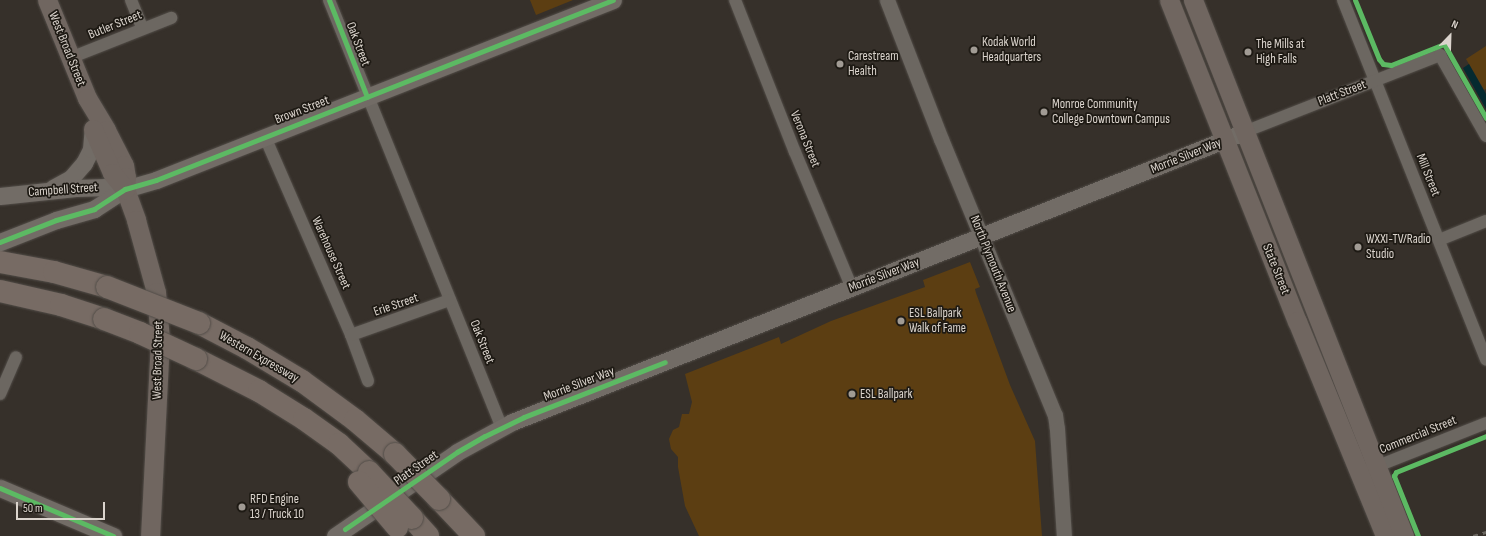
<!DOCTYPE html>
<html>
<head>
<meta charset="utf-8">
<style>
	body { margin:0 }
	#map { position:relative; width:1486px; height:536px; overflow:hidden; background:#36302a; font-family:"Sofia Sans Condensed",sans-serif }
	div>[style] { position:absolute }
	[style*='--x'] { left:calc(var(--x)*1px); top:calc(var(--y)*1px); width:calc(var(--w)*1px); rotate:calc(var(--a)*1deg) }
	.green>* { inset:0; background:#5c3e12 }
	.water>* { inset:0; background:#052a30 }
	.roads { filter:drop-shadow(0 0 1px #524d48) drop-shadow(0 0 1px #524d48) }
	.minor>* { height:12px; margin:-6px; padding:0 6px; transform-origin:6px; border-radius:6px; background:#6c6761 }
	.tertiary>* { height:15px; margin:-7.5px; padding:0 7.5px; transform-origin:7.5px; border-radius:7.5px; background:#6c6761 }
	.secondary>* { height:17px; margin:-8.5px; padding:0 8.5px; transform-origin:8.5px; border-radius:8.5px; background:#726c66 }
	.primary>* { height:19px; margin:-9.5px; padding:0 9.5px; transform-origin:9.5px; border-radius:9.5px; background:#706660 }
	.motorway>* { height:22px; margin:-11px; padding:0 11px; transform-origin:11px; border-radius:11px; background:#776b64 }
	.rail>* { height:3px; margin-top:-1.5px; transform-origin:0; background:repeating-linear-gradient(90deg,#6a6660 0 5px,transparent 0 10px) }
	.bridges { filter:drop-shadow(0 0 1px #524d48) drop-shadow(0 0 1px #524d48) }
	.motorway-bridge>* { height:22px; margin:-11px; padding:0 11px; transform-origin:11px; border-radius:11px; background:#776b64 }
	.cycleway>* { height:5px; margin:-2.5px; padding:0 2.5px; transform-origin:2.5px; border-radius:2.5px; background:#5cba63 }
	.dots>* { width:11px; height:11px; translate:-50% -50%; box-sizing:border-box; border:2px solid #1e1a14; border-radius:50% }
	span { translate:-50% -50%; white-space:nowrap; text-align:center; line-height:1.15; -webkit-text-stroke:3.5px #1e1a14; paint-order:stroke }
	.street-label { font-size:13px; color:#dbd4cd }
	.poi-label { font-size:13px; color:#dbd4cd }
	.left { translate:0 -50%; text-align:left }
	.north { position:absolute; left:1430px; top:16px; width:40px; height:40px; -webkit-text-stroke:3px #1e1a14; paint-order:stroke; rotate:23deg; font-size:11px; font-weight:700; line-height:16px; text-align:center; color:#dbd4cd }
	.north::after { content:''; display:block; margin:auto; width:14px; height:18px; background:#dbd4cd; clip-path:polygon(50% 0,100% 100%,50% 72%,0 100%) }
	.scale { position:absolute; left:16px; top:502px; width:89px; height:18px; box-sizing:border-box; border:2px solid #dbd4cd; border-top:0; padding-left:5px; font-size:12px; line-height:14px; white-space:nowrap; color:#dbd4cd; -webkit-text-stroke:3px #1e1a14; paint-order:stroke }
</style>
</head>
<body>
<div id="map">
	<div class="green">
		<i style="clip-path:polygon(530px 0,573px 0,536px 15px)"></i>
		<i style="clip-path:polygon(1486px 46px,1486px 89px,1484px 90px,1466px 59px)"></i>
		<i style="clip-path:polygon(970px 262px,980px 287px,975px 289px,976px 293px,1010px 385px,1035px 441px,1042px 536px,699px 536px,685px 506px,678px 467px,678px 457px,671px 449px,669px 439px,673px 430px,679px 427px,682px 414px,689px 414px,692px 402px,685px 374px,779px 337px,781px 344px,831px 321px,925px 287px,923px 280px)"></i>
	</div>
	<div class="water">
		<i style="clip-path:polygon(1469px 64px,1486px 94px,1486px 109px,1463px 68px)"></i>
	</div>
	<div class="roads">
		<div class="minor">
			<i style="--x:131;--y:0;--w:31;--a:68"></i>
			<i style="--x:329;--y:0;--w:462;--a:68"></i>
			<i style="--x:735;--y:0;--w:163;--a:68.5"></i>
			<i style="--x:795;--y:152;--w:147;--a:67.3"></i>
			<i style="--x:1343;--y:0;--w:387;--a:68.3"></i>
			<i style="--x:70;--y:58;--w:109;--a:-21.6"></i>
			<i style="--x:1244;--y:132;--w:211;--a:-21.4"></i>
			<i style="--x:1440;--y:55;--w:93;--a:60.4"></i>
			<i style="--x:265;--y:137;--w:216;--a:66.5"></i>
			<i style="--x:351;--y:335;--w:49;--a:69.7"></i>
			<i style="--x:1439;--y:240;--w:51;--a:-22"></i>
			<i style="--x:351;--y:335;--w:105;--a:-19.5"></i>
			<i style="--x:0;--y:394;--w:40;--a:-66.6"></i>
			<i style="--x:1370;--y:469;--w:125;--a:-21.6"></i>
		</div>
		<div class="tertiary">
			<i style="--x:887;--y:0;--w:149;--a:68.8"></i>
			<i style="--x:941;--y:139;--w:299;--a:67.6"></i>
			<i style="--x:1055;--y:415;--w:14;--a:82"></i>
			<i style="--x:1057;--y:429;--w:107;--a:86.3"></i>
		</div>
		<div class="secondary">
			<i style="--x:53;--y:188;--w:21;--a:-29"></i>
			<i style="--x:71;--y:178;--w:20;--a:-49"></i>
			<i style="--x:84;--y:163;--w:16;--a:-63"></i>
			<i style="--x:91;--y:149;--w:21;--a:-85"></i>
			<i style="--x:0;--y:196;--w:76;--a:-6"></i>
			<i style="--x:76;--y:188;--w:30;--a:-2"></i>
			<i style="--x:106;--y:187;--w:19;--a:6"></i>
			<i style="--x:0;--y:242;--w:60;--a:-21.4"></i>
			<i style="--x:56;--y:220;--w:40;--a:-16"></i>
			<i style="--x:94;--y:209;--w:37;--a:-33"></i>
			<i style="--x:125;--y:189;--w:32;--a:-16"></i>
			<i style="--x:156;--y:180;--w:491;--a:-21.5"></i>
			<i style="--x:0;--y:488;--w:123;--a:23"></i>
			<i style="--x:335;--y:536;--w:148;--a:-34.5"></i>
			<i style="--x:457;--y:452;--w:63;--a:-28.6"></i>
			<i style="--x:512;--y:422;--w:787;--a:-21.61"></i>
		</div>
		<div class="primary">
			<i style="--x:47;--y:0;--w:106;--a:67.8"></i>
			<i style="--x:87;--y:98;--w:37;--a:59"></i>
			<i style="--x:106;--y:130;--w:39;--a:63"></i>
			<i style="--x:124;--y:165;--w:12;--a:81"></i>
			<i style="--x:126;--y:177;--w:12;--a:95"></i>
			<i style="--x:125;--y:189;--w:33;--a:70"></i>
			<i style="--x:136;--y:220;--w:75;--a:74.5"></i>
			<i style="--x:156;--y:292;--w:48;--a:85.2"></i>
			<i style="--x:160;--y:340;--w:196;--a:92.9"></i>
			<i style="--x:1169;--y:0;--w:346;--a:68.3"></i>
			<i style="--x:1297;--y:321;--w:232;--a:67.7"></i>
			<i style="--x:1193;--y:0;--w:576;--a:68.51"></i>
			<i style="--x:93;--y:129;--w:48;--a:66.6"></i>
			<i style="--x:112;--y:173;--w:21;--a:51"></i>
		</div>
		<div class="motorway">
			<i style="--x:0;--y:262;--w:55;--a:10.5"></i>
			<i style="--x:54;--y:272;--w:55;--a:15.8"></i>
			<i style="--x:0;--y:291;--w:63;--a:12.9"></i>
			<i style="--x:61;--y:305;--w:45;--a:18"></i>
			<i style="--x:199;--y:323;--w:54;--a:27.5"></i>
			<i style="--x:247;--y:348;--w:64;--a:31"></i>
			<i style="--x:302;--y:381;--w:66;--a:36.3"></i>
			<i style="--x:355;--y:420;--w:52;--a:40.4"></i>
			<i style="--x:196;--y:359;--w:71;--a:26.9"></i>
			<i style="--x:259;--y:391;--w:53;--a:31.9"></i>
			<i style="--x:304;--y:419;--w:43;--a:35.5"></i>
			<i style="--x:339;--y:444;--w:41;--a:43"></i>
			<i style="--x:439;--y:499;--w:51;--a:46.6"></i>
			<i style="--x:412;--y:518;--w:24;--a:48"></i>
		</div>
	</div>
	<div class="rail">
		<i style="--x:1473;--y:536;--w:14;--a:-17"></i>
	</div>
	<div class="bridges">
		<div class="motorway-bridge">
			<i style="--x:107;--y:287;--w:99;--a:21.4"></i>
			<i style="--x:104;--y:319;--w:39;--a:21"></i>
			<i style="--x:140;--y:333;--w:62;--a:24.9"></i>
			<i style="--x:395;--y:454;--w:63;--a:45.6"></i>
			<i style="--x:369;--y:472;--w:63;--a:46.9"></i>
			<i style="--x:359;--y:482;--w:59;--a:49.8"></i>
		</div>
	</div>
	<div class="cycleway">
		<i style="--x:329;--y:0;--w:104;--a:68.6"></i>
		<i style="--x:1355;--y:0;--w:64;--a:67.9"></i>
		<i style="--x:1379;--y:59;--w:6;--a:51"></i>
		<i style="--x:1383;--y:64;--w:8;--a:7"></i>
		<i style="--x:1391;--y:65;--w:57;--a:-21.6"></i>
		<i style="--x:1444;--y:44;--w:85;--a:60.4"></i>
		<i style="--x:0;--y:242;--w:60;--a:-21.4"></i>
		<i style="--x:56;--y:220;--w:40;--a:-16"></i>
		<i style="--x:94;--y:209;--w:37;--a:-33"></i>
		<i style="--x:125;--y:189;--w:32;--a:-16"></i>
		<i style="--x:156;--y:180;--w:491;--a:-21.5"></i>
		<i style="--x:0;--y:488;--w:123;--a:23"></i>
		<i style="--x:345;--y:529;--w:136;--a:-34.5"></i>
		<i style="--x:457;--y:452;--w:32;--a:-30"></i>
		<i style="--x:485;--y:436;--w:43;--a:-26"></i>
		<i style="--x:524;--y:417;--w:151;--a:-21.3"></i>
		<i style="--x:1418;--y:536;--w:65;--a:-111.8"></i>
		<i style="--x:1394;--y:476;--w:4;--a:-63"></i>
		<i style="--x:1396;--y:472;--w:97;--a:-21.8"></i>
	</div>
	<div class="dots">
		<i style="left:974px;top:50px;background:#a19b94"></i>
		<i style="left:1248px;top:52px;background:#a19b94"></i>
		<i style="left:840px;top:64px;background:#a19b94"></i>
		<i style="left:1044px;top:112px;background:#a19b94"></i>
		<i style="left:1358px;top:247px;background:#a19b94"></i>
		<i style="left:901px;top:321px;background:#a19b94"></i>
		<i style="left:852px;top:394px;background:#a19b94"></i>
		<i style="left:242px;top:507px;background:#a19b94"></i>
	</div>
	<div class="street-label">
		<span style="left:115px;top:25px;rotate:-22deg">Butler Street</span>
		<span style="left:358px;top:44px;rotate:69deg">Oak Street</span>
		<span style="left:67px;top:49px;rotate:68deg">West Broad Street</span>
		<span style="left:1342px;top:93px;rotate:-21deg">Platt Street</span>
		<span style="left:302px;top:110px;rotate:-21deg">Brown Street</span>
		<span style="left:805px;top:139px;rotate:68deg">Verona Street</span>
		<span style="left:1186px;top:156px;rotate:-22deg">Morrie Silver Way</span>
		<span style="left:1428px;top:175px;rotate:68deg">Mill Street</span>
		<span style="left:63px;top:190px;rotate:-4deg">Campbell Street</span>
		<span style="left:331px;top:253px;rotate:66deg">Warehouse Street</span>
		<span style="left:993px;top:264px;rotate:68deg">North Plymouth Avenue</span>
		<span style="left:1276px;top:269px;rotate:68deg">State Street</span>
		<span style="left:884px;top:275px;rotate:-21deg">Morrie Silver Way</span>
		<span style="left:396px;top:305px;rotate:-19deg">Erie Street</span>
		<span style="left:482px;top:342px;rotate:68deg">Oak Street</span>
		<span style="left:259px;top:357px;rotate:30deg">Western Expressway</span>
		<span style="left:158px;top:360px;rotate:-89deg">West Broad Street</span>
		<span style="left:579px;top:384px;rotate:-21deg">Morrie Silver Way</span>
		<span style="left:1418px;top:435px;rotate:-22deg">Commercial Street</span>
		<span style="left:416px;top:468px;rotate:-35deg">Platt Street</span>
	</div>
	<div class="poi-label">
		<span class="left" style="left:982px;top:50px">Kodak World<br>Headquarters</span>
		<span class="left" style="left:1256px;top:52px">The Mills at<br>High Falls</span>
		<span class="left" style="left:848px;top:64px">Carestream<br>Health</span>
		<span class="left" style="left:1052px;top:112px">Monroe Community<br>College Downtown Campus</span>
		<span class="left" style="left:1366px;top:247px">WXXI-TV/Radio<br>Studio</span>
		<span class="left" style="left:909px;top:321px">ESL Ballpark<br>Walk of Fame</span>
		<span class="left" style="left:860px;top:394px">ESL Ballpark</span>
		<span class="left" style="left:250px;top:507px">RFD Engine<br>13 / Truck 10</span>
	</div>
	<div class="north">N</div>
	<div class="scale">50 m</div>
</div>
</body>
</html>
